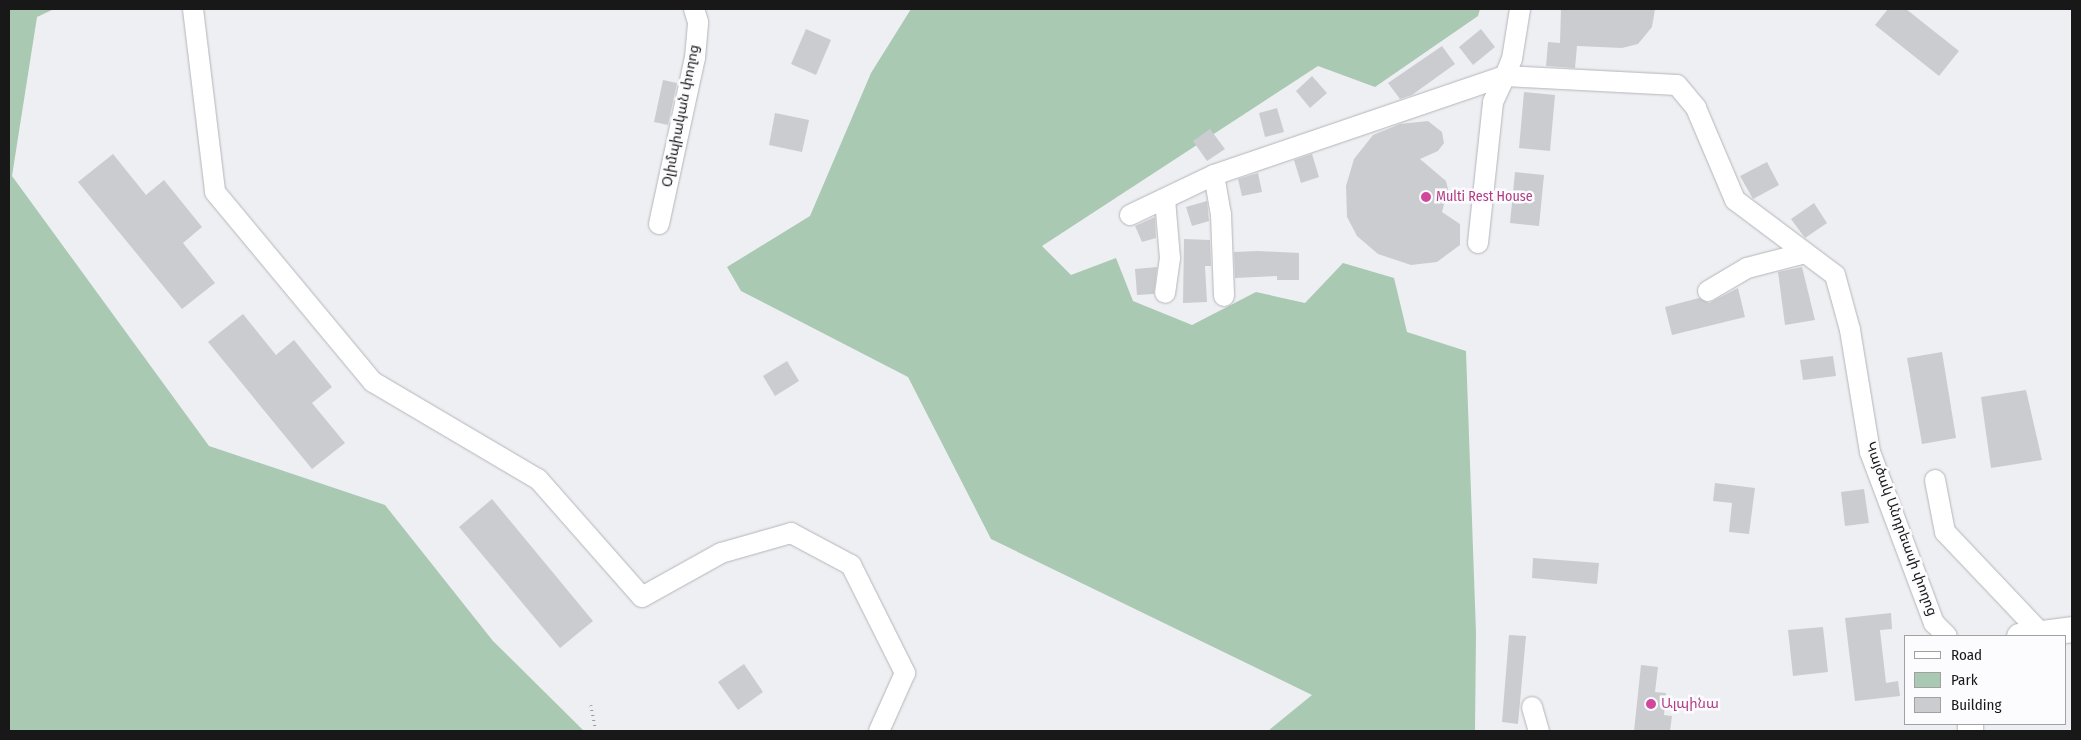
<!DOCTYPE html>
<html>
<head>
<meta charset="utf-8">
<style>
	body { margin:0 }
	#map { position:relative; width:2081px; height:740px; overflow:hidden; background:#eeeff3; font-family:"Fira Sans Condensed","Noto Sans Armenian",sans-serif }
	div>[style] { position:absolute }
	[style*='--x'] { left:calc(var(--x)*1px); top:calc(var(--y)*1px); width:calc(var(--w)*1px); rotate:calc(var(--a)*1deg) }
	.green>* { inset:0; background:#a9c9b2 }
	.building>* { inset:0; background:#cbccd0 }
	.path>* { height:2.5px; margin-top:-1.25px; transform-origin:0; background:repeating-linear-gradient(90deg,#9a9b9e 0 1px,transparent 0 5px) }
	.roads { filter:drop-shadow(0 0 1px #b4b5b9) drop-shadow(0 0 1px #b4b5b9) }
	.minor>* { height:20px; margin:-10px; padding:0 10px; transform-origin:10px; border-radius:10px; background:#fff }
	.major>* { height:25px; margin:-12.5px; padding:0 12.5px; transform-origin:12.5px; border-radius:12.5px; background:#fff }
	.dots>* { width:14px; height:14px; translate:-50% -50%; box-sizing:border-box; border:2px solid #fcfcff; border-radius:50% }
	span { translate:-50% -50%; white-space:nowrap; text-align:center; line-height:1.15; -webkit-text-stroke:5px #fcfcff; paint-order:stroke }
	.street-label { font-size:14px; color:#181819 }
	.hotel-label { font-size:14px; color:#b23c85 }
	.left { translate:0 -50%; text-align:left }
	.frame { position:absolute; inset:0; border:10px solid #181819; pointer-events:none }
	.legend { position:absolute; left:1904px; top:635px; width:162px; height:90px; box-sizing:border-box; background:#fcfcff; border:1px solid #a1a1a3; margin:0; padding:6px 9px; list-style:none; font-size:15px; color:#181819 }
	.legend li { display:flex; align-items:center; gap:10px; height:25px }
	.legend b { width:25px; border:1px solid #a1a1a3 }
</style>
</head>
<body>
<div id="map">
	<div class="green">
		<i style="clip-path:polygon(9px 9px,54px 9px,37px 17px,12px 176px,209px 446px,385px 505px,493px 641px,584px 731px,9px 731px)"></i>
		<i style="clip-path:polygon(911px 9px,1480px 9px,1478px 16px,1375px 87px,1318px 66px,1042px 246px,1071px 275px,1116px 258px,1133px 301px,1192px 325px,1256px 292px,1305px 303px,1343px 263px,1394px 278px,1407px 332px,1466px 351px,1476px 633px,1475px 731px,1268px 731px,1312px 695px,991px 539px,908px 377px,741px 291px,727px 267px,810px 216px,871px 73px)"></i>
	</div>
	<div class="building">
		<i style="clip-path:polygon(1561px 9px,1655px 9px,1652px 27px,1638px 44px,1622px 48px,1577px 46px,1575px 68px,1546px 66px,1548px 42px,1560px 43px)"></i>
		<i style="clip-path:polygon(1888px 9px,1906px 9px,1959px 51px,1939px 76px,1875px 25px)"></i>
		<i style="clip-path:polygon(806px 29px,831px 40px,816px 75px,791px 64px)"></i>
		<i style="clip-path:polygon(1481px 29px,1495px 47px,1473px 65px,1459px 47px)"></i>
		<i style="clip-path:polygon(1442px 46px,1455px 64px,1412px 95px,1400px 99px,1388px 83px)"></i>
		<i style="clip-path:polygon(1312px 76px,1327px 93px,1310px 108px,1296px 91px)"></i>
		<i style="clip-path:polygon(663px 80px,677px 83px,668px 125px,654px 122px)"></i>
		<i style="clip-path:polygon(1524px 92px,1555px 95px,1550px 151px,1519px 148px)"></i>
		<i style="clip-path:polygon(1277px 108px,1284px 132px,1265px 137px,1259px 113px)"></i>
		<i style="clip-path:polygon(775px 113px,809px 120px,802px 152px,769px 145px)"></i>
		<i style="clip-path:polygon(1428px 121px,1442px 132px,1444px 143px,1438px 151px,1420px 159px,1446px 181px,1448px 189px,1442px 212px,1460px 224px,1460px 245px,1437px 262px,1411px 265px,1378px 254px,1357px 236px,1347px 217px,1346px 186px,1354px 159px,1373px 135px,1400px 124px)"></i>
		<i style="clip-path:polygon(1210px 129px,1225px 149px,1207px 161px,1193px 141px)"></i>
		<i style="clip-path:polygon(113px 154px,146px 195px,164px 180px,202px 227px,183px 243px,215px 283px,182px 309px,78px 182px)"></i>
		<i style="clip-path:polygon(1312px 154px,1319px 177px,1301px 183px,1294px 160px)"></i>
		<i style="clip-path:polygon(1767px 162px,1779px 185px,1753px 199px,1740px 176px)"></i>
		<i style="clip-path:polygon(1515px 172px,1544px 175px,1539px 226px,1510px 223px)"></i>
		<i style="clip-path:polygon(1258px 173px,1262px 192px,1242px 196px,1238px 179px)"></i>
		<i style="clip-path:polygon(1207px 201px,1209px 221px,1192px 226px,1186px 207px)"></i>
		<i style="clip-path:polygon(1814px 203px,1827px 223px,1805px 238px,1791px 219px)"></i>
		<i style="clip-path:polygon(1155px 217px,1156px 238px,1142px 242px,1135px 226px)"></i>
		<i style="clip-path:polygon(1184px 239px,1210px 240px,1211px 266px,1205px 266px,1207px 302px,1183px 303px)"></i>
		<i style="clip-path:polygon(1258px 251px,1299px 253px,1299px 280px,1277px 280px,1277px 276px,1235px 278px,1234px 252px)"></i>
		<i style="clip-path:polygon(1157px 267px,1154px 294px,1137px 295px,1135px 269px)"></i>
		<i style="clip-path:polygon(1802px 267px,1815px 320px,1785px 325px,1778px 272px)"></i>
		<i style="clip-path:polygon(1738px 288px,1745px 317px,1672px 335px,1665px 307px,1699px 298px,1709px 303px)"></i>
		<i style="clip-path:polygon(243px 314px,276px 355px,294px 340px,332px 387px,312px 403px,345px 443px,312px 469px,208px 342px)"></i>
		<i style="clip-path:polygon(1942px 352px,1956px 438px,1922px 444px,1907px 358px)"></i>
		<i style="clip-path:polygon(1833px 356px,1836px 376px,1803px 380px,1800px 360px)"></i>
		<i style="clip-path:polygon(787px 361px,799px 381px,775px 396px,763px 376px)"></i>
		<i style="clip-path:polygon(2026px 390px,2042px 460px,1991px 468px,1981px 397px)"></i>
		<i style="clip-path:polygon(1715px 483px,1755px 488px,1749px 534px,1729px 532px,1732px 503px,1713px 501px)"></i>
		<i style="clip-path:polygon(1864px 489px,1869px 523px,1845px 526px,1841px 492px)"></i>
		<i style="clip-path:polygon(492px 499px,593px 621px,560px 648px,459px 527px)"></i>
		<i style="clip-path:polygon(1533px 558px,1599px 563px,1597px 584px,1532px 578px)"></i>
		<i style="clip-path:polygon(1891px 613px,1892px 629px,1880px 630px,1886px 683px,1898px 681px,1900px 696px,1855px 701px,1845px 618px)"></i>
		<i style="clip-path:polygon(1823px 627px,1828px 672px,1793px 676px,1788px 630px)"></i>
		<i style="clip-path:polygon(1509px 635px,1526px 636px,1518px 724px,1502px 722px)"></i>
		<i style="clip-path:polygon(744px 664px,763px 692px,738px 710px,718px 682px)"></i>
		<i style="clip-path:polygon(1641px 665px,1658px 667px,1655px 692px,1666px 693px,1664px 715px,1672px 716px,1670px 731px,1634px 731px)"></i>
	</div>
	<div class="path">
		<i style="--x:591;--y:705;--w:26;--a:79"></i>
	</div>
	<div class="roads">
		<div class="minor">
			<i style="--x:193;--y:9;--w:184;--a:83.1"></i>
			<i style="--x:215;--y:192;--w:247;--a:50.3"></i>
			<i style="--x:373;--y:382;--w:191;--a:30.5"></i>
			<i style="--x:538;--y:479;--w:157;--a:48.6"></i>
			<i style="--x:642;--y:597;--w:90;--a:-29.1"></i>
			<i style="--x:721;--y:553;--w:73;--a:-15.9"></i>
			<i style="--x:791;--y:533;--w:68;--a:28.1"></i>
			<i style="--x:851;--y:565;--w:121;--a:63.4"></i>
			<i style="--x:905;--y:673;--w:64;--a:114.1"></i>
			<i style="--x:1214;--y:175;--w:40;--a:80"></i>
			<i style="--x:1221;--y:214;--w:82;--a:87.9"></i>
			<i style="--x:1165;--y:199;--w:59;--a:85.2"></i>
			<i style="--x:1170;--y:258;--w:35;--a:98"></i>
			<i style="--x:1130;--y:215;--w:93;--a:-25.5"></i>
			<i style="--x:1214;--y:175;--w:307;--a:-18.8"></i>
			<i style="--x:1505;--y:76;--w:18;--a:-68"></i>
			<i style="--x:1512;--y:59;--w:51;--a:-80.9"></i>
			<i style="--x:659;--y:224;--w:170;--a:-77.8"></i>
			<i style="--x:695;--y:58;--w:36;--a:-85"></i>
			<i style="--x:698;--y:22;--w:14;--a:-107"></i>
			<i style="--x:1478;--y:243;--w:142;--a:-83.9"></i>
			<i style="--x:1493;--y:102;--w:29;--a:-65"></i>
			<i style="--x:1505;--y:76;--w:172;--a:3"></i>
			<i style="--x:1677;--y:85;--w:30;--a:50"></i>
			<i style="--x:1696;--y:108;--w:100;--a:67"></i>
			<i style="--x:1735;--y:200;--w:125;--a:36.9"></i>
			<i style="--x:1835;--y:275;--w:57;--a:74.7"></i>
			<i style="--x:1850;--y:330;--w:124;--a:80.7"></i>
			<i style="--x:1870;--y:452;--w:183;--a:69.5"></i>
			<i style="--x:1934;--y:623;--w:18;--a:45"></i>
			<i style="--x:1708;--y:291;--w:45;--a:-30.5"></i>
			<i style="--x:1747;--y:268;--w:60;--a:-14.5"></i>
			<i style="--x:1935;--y:480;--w:53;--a:79.1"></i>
			<i style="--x:1945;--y:532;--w:139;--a:46.5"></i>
			<i style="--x:1532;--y:707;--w:25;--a:74"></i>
		</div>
		<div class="major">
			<i style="--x:2019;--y:636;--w:53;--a:-7.5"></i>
			<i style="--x:1970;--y:724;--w:7;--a:90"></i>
		</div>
	</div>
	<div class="dots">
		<i style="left:1426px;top:197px;background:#d1479c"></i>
		<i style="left:1651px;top:704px;background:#d1479c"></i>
	</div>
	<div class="street-label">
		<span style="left:681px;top:116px;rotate:-79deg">Օլիմպիական փողոց</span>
		<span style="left:1901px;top:529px;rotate:70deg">Կայծակ Անդրեասի փողոց</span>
	</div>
	<div class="hotel-label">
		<span class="left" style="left:1436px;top:197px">Multi Rest House</span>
		<span class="left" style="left:1661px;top:704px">Ալպինա</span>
	</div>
	<div class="frame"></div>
	<ul class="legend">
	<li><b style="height:6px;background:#fff"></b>Road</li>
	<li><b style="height:14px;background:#a9c9b2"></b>Park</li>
	<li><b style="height:14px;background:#cbccd0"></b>Building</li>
	</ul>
</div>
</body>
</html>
